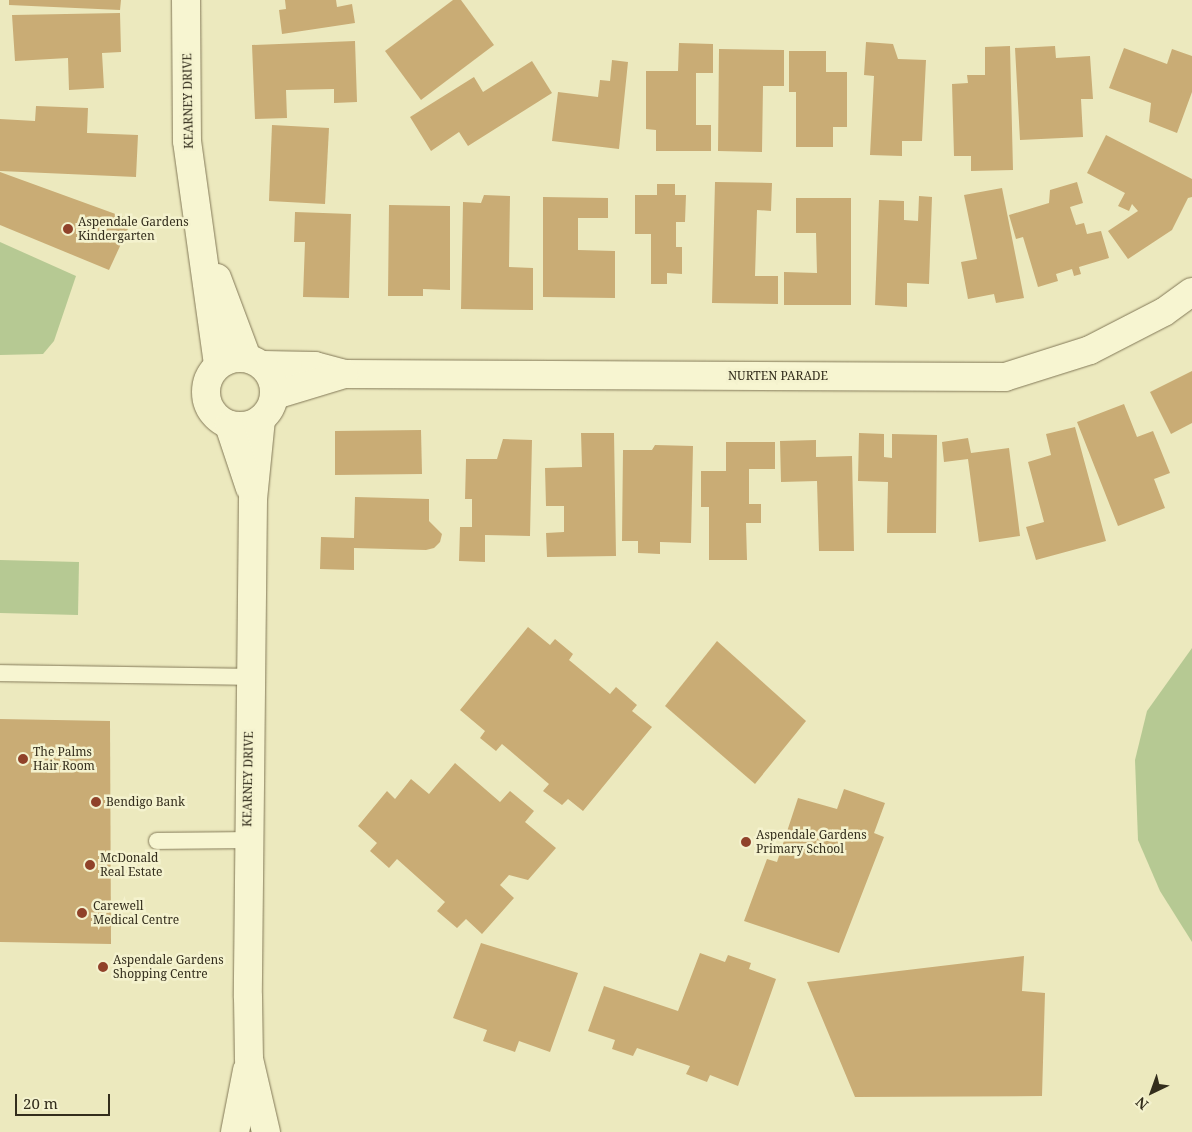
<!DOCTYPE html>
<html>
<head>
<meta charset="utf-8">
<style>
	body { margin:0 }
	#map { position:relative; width:1192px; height:1132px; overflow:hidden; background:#ece9be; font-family:"Noto Serif",serif }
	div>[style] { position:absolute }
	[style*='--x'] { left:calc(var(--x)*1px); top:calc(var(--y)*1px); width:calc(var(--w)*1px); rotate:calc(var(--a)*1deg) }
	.green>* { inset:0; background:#b6c993 }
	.building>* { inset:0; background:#c9ac75 }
	.roads { filter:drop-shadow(0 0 1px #837958) drop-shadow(0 0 1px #837958) }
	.service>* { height:16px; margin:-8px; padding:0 8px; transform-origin:8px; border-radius:8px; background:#f7f5d1 }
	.minor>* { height:28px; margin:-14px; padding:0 14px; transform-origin:14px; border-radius:14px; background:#f7f5d1 }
	.tertiary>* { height:28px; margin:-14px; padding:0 14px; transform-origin:14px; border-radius:14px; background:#f7f5d1 }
	.tertiary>.ring { margin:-14px; padding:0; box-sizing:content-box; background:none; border:28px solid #f7f5d1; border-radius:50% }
	.dots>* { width:14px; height:14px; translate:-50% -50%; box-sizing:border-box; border:2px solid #f4f2ce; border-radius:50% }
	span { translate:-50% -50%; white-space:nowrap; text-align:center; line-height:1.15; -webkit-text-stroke:5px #f4f2ce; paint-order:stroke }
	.street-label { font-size:12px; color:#332d1c }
	.poi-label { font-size:12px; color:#332d1c }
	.left { translate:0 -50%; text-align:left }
	.north { position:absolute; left:1127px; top:1067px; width:50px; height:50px; -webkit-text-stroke:4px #f4f2ce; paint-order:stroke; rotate:222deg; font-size:14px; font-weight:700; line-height:20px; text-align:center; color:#332d1c }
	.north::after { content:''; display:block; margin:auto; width:18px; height:22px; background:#332d1c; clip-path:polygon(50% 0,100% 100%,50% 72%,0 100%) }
	.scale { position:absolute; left:15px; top:1094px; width:95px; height:22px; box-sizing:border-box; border:2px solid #332d1c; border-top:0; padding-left:6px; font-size:15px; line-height:18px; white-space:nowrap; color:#332d1c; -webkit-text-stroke:4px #f4f2ce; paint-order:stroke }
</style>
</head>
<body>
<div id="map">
	<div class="green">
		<i style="clip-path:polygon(0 242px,76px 276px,54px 341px,43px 354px,0 355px)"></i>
		<i style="clip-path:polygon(0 560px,79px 562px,78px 615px,0 613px)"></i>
		<i style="clip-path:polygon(1192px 648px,1192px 942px,1160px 891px,1138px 840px,1135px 760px,1147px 711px)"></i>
	</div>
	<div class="building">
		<i style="clip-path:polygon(9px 0,121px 0,120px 10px,9px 5px)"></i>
		<i style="clip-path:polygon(285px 0,336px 0,337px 7px,352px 4px,355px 23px,282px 34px,279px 10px,286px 9px)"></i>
		<i style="clip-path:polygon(453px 0,461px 0,494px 45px,421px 100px,385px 51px)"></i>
		<i style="clip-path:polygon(120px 13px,121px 52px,102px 53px,104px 88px,69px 90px,68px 58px,15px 61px,12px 15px)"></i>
		<i style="clip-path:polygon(355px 41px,357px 102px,334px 103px,334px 89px,286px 90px,287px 118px,255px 119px,252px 45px)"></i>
		<i style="clip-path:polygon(866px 42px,893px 44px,898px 59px,926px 60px,922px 141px,902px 141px,902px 156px,870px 155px,874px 76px,864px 75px)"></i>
		<i style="clip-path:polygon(679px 43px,713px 44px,713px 73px,696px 73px,696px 125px,711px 125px,711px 151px,656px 151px,656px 130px,646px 129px,646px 71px,678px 71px)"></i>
		<i style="clip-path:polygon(1010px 46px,1013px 170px,971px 171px,971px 156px,954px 156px,952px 84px,968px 83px,967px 75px,985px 75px,985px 47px)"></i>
		<i style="clip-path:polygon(1055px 46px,1056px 58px,1090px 56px,1093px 99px,1081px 99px,1083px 137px,1020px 140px,1015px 48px)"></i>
		<i style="clip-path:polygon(1124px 48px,1167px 64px,1172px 49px,1192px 56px,1192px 92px,1177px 133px,1149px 122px,1151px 103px,1109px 88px)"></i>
		<i style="clip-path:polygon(719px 49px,784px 50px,784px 86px,763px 86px,762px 152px,718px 151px)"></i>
		<i style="clip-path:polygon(789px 51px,826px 51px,826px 72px,847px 72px,847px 127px,833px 127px,833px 147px,796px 147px,796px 92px,789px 92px)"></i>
		<i style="clip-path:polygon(612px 60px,628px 62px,619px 149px,552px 141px,558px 92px,598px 97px,600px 80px,610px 81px)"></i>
		<i style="clip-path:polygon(532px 61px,552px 93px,468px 146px,459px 132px,431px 151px,410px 117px,474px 77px,483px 92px)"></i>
		<i style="clip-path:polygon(36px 106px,88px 108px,87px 133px,138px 135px,136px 177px,0 171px,0 119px,35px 121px)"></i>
		<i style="clip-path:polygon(272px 125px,329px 128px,325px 204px,269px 201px)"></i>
		<i style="clip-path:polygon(1106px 135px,1192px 179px,1192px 197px,1188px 198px,1172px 230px,1128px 259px,1108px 231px,1138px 211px,1132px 204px,1129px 211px,1118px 206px,1125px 193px,1087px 173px)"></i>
		<i style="clip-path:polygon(0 172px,132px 220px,109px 270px,0 225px)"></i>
		<i style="clip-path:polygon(715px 182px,772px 183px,771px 211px,757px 210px,755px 276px,778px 276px,778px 304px,712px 303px)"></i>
		<i style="clip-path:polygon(1077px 182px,1083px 203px,1070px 207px,1076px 225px,1084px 223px,1087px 234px,1101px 231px,1109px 258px,1079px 267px,1081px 274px,1074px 276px,1072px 269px,1056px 274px,1058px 281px,1038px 287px,1023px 237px,1016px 239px,1009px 215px,1049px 203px,1050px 190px)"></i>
		<i style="clip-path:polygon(657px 184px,675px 184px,675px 195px,686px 195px,685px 222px,676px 222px,676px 247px,682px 247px,682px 274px,667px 273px,667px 284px,651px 284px,651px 234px,635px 234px,635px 195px,657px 195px)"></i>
		<i style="clip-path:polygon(1002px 188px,1024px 298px,996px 303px,994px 294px,968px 299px,961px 262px,977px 259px,964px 195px)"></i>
		<i style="clip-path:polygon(484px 195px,510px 196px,509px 267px,533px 268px,533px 310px,461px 309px,463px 202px,481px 203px)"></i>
		<i style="clip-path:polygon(919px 196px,932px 197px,929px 284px,907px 283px,907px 307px,875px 305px,879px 200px,904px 201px,904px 220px,918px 221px)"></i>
		<i style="clip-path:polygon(543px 197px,608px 198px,608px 218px,578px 218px,578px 250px,615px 251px,615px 298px,543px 297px)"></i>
		<i style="clip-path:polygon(796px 198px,851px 198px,851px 305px,784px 305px,784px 272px,817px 273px,816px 233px,796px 233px)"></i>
		<i style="clip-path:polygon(389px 205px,450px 206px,450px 290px,423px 289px,423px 296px,388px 296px)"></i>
		<i style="clip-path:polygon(295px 212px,351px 214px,349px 298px,303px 297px,305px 242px,294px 242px)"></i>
		<i style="clip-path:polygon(1192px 371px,1192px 423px,1171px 434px,1150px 392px)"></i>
		<i style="clip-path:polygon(1124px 404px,1137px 437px,1153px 431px,1170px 473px,1154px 479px,1165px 508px,1118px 526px,1077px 422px)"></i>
		<i style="clip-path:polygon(1075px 427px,1106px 541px,1036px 560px,1026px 527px,1044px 522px,1028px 462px,1051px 455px,1046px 434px)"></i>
		<i style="clip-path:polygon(421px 430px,422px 474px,335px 475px,335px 431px)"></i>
		<i style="clip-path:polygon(581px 433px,614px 433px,616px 556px,547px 557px,546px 533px,564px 532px,564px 506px,546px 506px,545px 468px,582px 467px)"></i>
		<i style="clip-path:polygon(859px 433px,884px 434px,884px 457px,892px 458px,892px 434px,937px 435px,936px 533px,887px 533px,888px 482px,858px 481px)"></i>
		<i style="clip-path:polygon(968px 438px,971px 453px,1009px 448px,1020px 536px,979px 542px,968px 459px,944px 462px,942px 442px)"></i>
		<i style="clip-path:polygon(503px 439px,532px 440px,530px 536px,485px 535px,485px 562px,459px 561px,460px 527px,472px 527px,472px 499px,465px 499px,466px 459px,497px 459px)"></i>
		<i style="clip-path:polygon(816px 440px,816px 457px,852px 456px,854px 551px,819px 551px,817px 481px,781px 482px,780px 441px)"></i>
		<i style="clip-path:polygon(726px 442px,775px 442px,775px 469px,749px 469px,749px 504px,761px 504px,761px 523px,746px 523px,747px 560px,709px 560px,709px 507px,701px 507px,701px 471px,726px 471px)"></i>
		<i style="clip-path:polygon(655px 445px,693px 446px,691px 543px,660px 542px,660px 554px,638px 553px,638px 541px,622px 541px,623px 450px,652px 450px)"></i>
		<i style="clip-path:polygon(355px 497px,429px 499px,429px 521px,442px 534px,440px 542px,434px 548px,426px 550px,354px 548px,354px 570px,320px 569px,321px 537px,354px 538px)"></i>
		<i style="clip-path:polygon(528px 627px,550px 645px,555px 639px,573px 654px,569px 660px,610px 694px,616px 687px,637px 705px,632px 711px,652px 727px,583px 811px,568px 799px,562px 805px,543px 791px,549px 784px,502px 744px,496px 751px,480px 738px,485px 731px,460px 710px)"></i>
		<i style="clip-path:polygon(717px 641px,806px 721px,755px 784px,665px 706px)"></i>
		<i style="clip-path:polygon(0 719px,110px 721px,111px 944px,0 942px)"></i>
		<i style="clip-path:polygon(455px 763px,500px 802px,510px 791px,534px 811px,525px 822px,556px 848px,528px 880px,509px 875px,500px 885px,514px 898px,482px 934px,466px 919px,457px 928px,437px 911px,445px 902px,397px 859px,389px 868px,370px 851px,377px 843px,358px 826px,387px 791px,395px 799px,411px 779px,429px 794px)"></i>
		<i style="clip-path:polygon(844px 789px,885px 803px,874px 833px,884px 837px,839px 953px,744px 921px,767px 859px,777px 862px,798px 798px,837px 809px)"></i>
		<i style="clip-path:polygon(481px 943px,578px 973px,550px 1052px,519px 1041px,515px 1052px,483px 1041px,487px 1030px,453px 1018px)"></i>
		<i style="clip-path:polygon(700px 953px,725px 962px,728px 955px,751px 963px,749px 969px,776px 979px,738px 1086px,710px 1075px,707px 1082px,686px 1074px,690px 1066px,637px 1048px,633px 1056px,612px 1049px,615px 1040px,588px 1031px,604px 986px,678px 1011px)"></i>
		<i style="clip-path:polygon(1024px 956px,1022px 991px,1045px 993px,1042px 1096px,855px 1097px,807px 982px)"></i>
	</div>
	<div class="roads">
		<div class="service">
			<i style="--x:0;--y:673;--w:250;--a:0.9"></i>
			<i style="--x:157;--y:841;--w:90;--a:-0.6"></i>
		</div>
		<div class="minor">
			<i style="--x:263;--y:365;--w:52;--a:1.1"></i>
			<i style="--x:315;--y:366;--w:30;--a:15"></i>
			<i style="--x:344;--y:374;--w:661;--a:0.26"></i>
			<i style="--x:1005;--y:377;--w:89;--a:-17.6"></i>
			<i style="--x:1090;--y:350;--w:83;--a:-27.2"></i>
			<i style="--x:1164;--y:312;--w:34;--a:-36"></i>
			<i style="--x:275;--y:395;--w:72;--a:-16.9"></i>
		</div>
		<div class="tertiary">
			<i style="--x:186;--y:0;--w:141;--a:89.6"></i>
			<i style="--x:187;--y:141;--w:226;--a:82.1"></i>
			<i style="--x:217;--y:278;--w:85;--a:69.4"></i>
			<i class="ring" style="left:206px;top:358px;width:40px;height:40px"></i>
			<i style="--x:261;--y:419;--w:80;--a:95.7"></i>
			<i style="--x:253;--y:499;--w:498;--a:90.6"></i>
			<i style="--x:248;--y:997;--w:62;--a:89.1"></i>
			<i style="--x:249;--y:1059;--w:75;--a:76.9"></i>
			<i style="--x:229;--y:425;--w:66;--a:71.6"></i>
			<i style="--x:235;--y:1132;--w:63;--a:-79"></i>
		</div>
	</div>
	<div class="dots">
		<i style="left:68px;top:229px;background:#90422a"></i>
		<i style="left:23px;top:759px;background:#90422a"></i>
		<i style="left:96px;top:802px;background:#90422a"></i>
		<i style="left:746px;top:842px;background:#90422a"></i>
		<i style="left:90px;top:865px;background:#90422a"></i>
		<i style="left:82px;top:913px;background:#90422a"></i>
		<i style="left:103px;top:967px;background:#90422a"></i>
	</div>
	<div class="street-label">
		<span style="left:188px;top:101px;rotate:-91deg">KEARNEY DRIVE</span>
		<span style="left:778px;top:376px">NURTEN PARADE</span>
		<span style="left:248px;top:779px;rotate:-89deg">KEARNEY DRIVE</span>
	</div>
	<div class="poi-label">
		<span class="left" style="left:78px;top:229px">Aspendale Gardens<br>Kindergarten</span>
		<span class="left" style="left:33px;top:759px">The Palms<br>Hair Room</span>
		<span class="left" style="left:106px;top:802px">Bendigo Bank</span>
		<span class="left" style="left:756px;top:842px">Aspendale Gardens<br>Primary School</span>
		<span class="left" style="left:100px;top:865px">McDonald<br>Real Estate</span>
		<span class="left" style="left:93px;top:913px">Carewell<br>Medical Centre</span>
		<span class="left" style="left:113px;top:967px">Aspendale Gardens<br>Shopping Centre</span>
	</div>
	<div class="north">N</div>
	<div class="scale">20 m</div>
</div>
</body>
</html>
